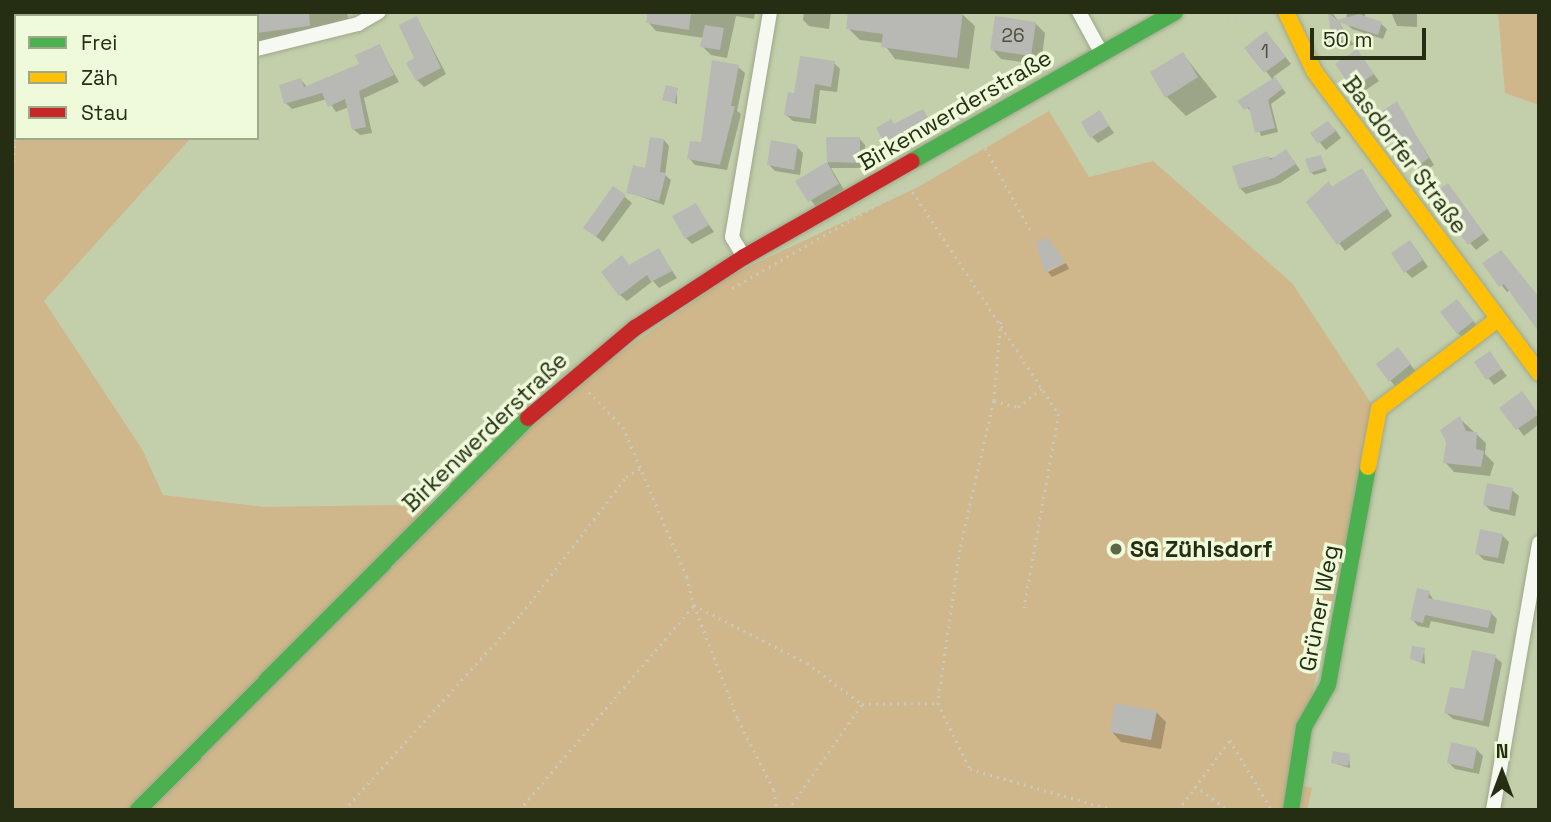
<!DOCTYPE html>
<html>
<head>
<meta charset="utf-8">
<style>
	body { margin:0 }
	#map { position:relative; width:1551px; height:822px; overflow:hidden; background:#c3cfab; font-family:"Space Grotesk",sans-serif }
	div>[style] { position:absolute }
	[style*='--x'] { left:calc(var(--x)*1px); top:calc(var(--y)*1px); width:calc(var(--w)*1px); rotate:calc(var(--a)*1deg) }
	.green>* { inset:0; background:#d0b78b }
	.shadow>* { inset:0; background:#0003 }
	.building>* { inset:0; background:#b8b8b4 }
	.path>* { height:2.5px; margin-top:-1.25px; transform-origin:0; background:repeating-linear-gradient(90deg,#c7cbbf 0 2px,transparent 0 7px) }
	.roads { filter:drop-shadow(0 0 2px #9ea78b) drop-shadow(0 0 2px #9ea78b) }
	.street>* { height:14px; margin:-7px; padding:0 7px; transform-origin:7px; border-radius:7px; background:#f6f8f2 }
	.fast>* { height:16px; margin:-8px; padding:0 8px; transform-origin:8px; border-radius:8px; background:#4caf50 }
	.slow>* { height:16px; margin:-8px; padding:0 8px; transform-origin:8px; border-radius:8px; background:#ffc107 }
	.jam>* { height:16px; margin:-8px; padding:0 8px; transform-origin:8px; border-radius:8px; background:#c62828 }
	.dots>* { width:19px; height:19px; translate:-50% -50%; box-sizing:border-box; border:4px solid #eefad9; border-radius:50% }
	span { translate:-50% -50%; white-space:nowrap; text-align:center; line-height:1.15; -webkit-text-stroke:7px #eefad9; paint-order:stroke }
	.number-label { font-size:19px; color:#4a503b }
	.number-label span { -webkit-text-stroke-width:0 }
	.street-label { font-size:23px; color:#252d13 }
	.poi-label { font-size:23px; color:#252d13; font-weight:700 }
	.left { translate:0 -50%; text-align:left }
	.frame { position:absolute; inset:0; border:14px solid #252d13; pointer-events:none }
	.legend { position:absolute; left:14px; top:14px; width:245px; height:126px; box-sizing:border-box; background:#eefad9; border:2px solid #9ea88a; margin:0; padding:9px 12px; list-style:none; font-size:21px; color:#252d13 }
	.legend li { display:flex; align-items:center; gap:14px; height:35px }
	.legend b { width:35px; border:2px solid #9ea88a }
	.north { position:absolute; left:1467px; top:738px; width:70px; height:70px; -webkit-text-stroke:5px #eefad9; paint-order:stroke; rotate:0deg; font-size:19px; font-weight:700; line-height:28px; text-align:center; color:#252d13 }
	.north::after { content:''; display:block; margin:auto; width:24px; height:32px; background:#252d13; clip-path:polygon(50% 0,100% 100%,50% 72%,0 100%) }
	.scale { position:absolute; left:1310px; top:28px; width:116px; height:32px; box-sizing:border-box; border:4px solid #252d13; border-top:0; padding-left:9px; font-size:21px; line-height:24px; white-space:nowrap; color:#252d13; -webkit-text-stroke:5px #eefad9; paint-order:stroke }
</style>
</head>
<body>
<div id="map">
	<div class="green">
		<i style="clip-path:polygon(12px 12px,34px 16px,16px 16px,16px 138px,191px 138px,44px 301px,142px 449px,163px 495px,264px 507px,451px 504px,582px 379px,735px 273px,916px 188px,1049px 111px,1089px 177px,1153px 161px,1292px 283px,1375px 409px,1314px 686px,1299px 785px,1312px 788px,1307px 810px,12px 810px)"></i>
		<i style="clip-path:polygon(1498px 12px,1539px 12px,1539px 105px,1505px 93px)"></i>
	</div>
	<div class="shadow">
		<i style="clip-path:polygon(184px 12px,209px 12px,210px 16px,185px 16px)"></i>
		<i style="clip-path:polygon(282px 12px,347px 12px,349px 24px,257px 43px,257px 16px)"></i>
		<i style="clip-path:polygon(650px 12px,755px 12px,754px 19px,736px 16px,727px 58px,711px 55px,702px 46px,704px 38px,656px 31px,648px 22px)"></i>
		<i style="clip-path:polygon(804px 12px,831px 12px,829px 29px,809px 26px,803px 20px)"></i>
		<i style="clip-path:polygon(1330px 12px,1334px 15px,1354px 45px,1340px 47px,1334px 41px)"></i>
		<i style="clip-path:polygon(1347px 12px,1365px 12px,1365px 18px,1381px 24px,1387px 29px,1383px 39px,1352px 29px,1346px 23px)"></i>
		<i style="clip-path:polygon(1391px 12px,1417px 12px,1417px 27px,1397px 26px)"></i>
		<i style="clip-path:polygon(962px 14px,975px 26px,969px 69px,895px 59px,883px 43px,860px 40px,848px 28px)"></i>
		<i style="clip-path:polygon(417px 18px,446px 74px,424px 87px,417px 80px,416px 59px,400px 27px)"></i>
		<i style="clip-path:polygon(1035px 23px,1045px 33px,1041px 65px,1001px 59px,992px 49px)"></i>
		<i style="clip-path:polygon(1272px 40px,1291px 64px,1273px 77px,1286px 93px,1271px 104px,1278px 132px,1261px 136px,1252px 112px,1239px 101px,1273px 80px,1247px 48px)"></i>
		<i style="clip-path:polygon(379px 46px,399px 82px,364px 98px,372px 133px,360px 135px,353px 129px,349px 107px,336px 112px,327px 99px,292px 109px,286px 103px,301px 80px,308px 88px,362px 64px)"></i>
		<i style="clip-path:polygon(1357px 51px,1379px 81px,1360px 94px,1354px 88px)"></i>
		<i style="clip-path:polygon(1183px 54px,1217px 97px,1186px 116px,1166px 96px)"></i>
		<i style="clip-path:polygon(834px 63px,840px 69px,837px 92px,820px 90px,816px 124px,793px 121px,786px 115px,796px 94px)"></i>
		<i style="clip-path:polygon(738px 67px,745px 73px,737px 111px,741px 114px,727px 170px,695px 165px,689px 158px,702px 144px)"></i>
		<i style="clip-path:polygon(677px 89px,677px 104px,664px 99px)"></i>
		<i style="clip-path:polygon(1396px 103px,1434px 165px,1422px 173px,1416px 167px)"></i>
		<i style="clip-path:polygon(922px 111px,935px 129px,894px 150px,878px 128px,895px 126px)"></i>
		<i style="clip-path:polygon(1100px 113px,1114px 133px,1098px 143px,1092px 137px)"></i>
		<i style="clip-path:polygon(1335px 129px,1341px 138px,1326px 150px,1312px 133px)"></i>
		<i style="clip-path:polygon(859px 138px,865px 145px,866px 168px,831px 168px,844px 190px,816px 207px,798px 182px,828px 163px,828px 139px)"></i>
		<i style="clip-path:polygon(664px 140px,669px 146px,665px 175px,671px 180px,664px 205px,628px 192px)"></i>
		<i style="clip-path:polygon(797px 147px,803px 153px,800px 175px,775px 171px,769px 165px)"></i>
		<i style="clip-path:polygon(1291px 157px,1300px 170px,1280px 183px,1246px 194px,1240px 188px,1268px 158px)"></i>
		<i style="clip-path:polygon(1320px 157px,1327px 171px,1314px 175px,1311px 172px)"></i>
		<i style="clip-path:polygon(1362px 170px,1392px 216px,1345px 251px,1308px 202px,1329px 184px,1333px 188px)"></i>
		<i style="clip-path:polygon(1448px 185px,1489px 240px,1476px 250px,1470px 243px)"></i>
		<i style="clip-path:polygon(614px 188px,632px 203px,603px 242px,585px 228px)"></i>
		<i style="clip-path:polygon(695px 205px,714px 232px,692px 244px,686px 238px)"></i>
		<i style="clip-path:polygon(1416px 249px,1428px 267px,1412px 278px,1406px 272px)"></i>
		<i style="clip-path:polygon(658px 250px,677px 278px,659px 288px,653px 281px,627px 301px,620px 295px,630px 266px)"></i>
		<i style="clip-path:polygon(1066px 263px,1069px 269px,1052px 277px,1048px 272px)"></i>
		<i style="clip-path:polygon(1485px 264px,1510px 290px,1507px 292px)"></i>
		<i style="clip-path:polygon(1457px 301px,1479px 328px,1464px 339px,1458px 333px)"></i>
		<i style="clip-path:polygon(1489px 353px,1507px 376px,1494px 385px,1476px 363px)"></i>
		<i style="clip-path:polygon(1404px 356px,1416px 372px,1396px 387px,1390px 380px)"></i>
		<i style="clip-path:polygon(1502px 408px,1539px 414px,1539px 424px,1524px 436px)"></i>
		<i style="clip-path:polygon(1459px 418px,1486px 443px,1485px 454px,1494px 463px,1490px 476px,1454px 472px,1445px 462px)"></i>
		<i style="clip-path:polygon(1512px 490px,1519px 496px,1515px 516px,1491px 511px,1485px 505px)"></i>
		<i style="clip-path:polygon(1502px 535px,1509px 542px,1504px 564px,1484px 560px,1477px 553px)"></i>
		<i style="clip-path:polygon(1429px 593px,1435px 602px,1491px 613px,1497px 619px,1494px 634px,1431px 621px,1429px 628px,1418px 626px,1412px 619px)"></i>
		<i style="clip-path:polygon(1424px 650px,1425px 664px,1412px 659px)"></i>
		<i style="clip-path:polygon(1495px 657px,1502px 663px,1489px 727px,1453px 719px,1446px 713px)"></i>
		<i style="clip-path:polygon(1156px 712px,1166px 722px,1161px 749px,1121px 742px,1112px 732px)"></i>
		<i style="clip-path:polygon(1476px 749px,1483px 756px,1479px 774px,1455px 769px,1449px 763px)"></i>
		<i style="clip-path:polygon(1349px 755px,1350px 768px,1333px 763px)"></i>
	</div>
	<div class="building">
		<i style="clip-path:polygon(309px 12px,310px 26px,257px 33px,257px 14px)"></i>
		<i style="clip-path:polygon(648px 12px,691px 12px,689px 30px,646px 23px)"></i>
		<i style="clip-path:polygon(848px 12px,963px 12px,957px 58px,881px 47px,883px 34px,846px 29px)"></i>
		<i style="clip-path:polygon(1328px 12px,1337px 20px,1359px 14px,1382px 22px,1378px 35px,1338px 22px,1350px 39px,1332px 42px)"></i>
		<i style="clip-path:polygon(417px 16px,441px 68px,416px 81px,406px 63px,414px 58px,399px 25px)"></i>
		<i style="clip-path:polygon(995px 16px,1036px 22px,1031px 56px,990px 50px)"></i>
		<i style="clip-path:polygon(705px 25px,724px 28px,720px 50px,700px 47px)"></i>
		<i style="clip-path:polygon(1266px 31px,1286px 57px,1264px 73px,1244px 48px)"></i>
		<i style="clip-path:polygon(380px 44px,394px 75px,359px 91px,366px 127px,352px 130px,345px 99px,328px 107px,322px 93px,284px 104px,279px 85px,301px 78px,304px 87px,359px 64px,355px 55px)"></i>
		<i style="clip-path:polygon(1357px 49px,1374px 74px,1352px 89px,1335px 64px)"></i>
		<i style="clip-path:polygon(1183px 52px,1198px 77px,1165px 98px,1150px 72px)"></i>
		<i style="clip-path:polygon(800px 56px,835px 61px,831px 87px,815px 84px,810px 119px,784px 115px,788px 92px,794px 93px)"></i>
		<i style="clip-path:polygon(712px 60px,739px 65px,731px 106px,735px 106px,720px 165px,687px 159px,690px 141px,701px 142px)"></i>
		<i style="clip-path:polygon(1275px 77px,1283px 88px,1268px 100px,1275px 128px,1255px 133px,1249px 107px,1244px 110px,1237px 101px)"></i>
		<i style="clip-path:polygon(666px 85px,678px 88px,675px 103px,662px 100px)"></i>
		<i style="clip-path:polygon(1397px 101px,1429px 158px,1414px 168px,1375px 116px)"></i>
		<i style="clip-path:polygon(923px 109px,930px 122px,886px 145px,876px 128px,891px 119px,894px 124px)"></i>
		<i style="clip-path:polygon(1100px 110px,1109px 126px,1090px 138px,1081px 122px)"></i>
		<i style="clip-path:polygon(1328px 121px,1336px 131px,1318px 144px,1310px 133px)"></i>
		<i style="clip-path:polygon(650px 137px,664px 139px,660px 172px,666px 173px,659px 201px,626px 193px,633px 165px,645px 168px)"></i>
		<i style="clip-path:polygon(826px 137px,860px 137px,860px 163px,827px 162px)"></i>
		<i style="clip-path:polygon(771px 140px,798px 145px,794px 170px,767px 165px)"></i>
		<i style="clip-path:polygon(1286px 149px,1296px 164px,1274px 178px,1239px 189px,1232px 166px,1269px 156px,1270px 160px)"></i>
		<i style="clip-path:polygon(1321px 155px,1325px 168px,1310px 173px,1305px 159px)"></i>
		<i style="clip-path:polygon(827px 162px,839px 184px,808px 202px,795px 181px)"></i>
		<i style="clip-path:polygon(1362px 168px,1387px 209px,1337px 245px,1306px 202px,1329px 181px,1331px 187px)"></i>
		<i style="clip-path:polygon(1448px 183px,1484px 233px,1468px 245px,1431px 195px)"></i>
		<i style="clip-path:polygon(613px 186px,626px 195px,596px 237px,583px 228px)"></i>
		<i style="clip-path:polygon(696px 203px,709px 225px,685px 239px,672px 216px)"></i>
		<i style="clip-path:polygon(1047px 237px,1065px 262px,1045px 272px,1036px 243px)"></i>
		<i style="clip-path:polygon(1410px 240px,1423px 260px,1404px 273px,1391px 253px)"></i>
		<i style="clip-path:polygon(659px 248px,672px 271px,651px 282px,647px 275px,619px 296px,601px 272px,622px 255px,629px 265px)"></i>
		<i style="clip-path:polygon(1501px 250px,1539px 297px,1539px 332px,1504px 284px,1499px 287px,1482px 263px)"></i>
		<i style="clip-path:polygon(1457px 299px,1474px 321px,1457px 334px,1440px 312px)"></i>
		<i style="clip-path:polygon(1398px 347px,1411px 364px,1389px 382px,1376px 364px)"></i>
		<i style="clip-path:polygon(1490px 351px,1502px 369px,1486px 380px,1474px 362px)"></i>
		<i style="clip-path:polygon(1522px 391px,1539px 414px,1516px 430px,1499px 408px)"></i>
		<i style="clip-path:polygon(1460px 416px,1466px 431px,1477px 432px,1476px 449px,1484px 451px,1481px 467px,1443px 463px,1446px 442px,1440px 430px)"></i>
		<i style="clip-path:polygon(1487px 483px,1513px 488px,1509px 510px,1483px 505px)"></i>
		<i style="clip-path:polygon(1480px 529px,1503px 534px,1498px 558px,1475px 554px)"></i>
		<i style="clip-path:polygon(1417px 588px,1430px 591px,1428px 598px,1492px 611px,1488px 628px,1425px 615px,1423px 623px,1410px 620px)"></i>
		<i style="clip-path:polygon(1412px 646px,1425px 648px,1422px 662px,1410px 659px)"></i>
		<i style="clip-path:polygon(1472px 650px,1496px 655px,1483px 721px,1444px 713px,1450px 687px,1464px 689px)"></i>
		<i style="clip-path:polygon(1115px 703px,1157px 711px,1151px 740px,1110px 732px)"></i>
		<i style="clip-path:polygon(1451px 742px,1477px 748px,1473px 769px,1447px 763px)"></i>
		<i style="clip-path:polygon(1333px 751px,1350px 754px,1348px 766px,1331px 763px)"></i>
	</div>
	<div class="path">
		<i style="--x:1189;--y:23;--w:81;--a:-6.4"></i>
		<i style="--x:982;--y:142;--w:102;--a:61.2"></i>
		<i style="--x:12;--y:169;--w:42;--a:-84.6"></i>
		<i style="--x:909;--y:186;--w:273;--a:56.7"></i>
		<i style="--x:1059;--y:414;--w:197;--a:100.2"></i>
		<i style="--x:732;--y:288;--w:235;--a:-29.8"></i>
		<i style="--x:1001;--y:322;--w:79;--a:95.1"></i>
		<i style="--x:994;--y:401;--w:153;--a:102.9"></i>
		<i style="--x:960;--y:550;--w:155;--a:98.2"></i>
		<i style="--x:938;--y:703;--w:73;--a:64.1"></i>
		<i style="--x:970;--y:769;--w:150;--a:15.9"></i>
		<i style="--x:589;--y:392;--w:49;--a:45.8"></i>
		<i style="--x:623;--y:427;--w:163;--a:66.9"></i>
		<i style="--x:687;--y:577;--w:29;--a:76"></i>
		<i style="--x:694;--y:605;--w:122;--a:68.9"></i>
		<i style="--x:738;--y:719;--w:80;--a:63.1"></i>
		<i style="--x:774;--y:790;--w:20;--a:81"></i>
		<i style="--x:994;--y:401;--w:25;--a:14"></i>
		<i style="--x:1018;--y:407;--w:31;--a:-38"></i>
		<i style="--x:1195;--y:786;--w:42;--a:35.2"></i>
		<i style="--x:344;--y:810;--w:264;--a:-47.9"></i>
		<i style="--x:521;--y:614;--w:173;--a:-52.5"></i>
		<i style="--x:626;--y:477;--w:17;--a:-31"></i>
		<i style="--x:519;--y:810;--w:270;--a:-49.5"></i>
		<i style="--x:694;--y:605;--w:127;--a:27.2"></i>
		<i style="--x:807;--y:663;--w:69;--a:36.7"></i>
		<i style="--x:788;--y:810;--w:129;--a:-55.1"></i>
		<i style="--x:862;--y:704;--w:76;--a:-0.8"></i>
		<i style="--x:1178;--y:810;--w:87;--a:-53.4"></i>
		<i style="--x:1230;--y:740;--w:82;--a:59"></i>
	</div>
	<div class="roads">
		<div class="street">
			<i style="--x:1079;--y:12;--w:48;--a:61.3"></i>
			<i style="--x:12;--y:14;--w:7;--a:16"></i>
			<i style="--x:257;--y:49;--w:104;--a:-13.9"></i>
			<i style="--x:358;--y:24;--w:24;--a:-30"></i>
			<i style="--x:744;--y:257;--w:23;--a:-121"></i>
			<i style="--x:732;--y:237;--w:228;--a:-80.4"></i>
			<i style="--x:1493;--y:810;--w:271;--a:-80.2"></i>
		</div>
		<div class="fast">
			<i style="--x:912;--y:161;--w:302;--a:-29.5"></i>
			<i style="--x:138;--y:810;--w:553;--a:-45.15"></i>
			<i style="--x:1291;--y:810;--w:84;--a:-81.1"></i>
			<i style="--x:1304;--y:727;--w:48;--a:-60.3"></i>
			<i style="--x:1328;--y:685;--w:222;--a:-79.6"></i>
		</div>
		<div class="slow">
			<i style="--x:1286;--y:12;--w:65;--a:64.6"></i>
			<i style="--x:1314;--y:71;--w:377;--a:53.3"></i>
			<i style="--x:1368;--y:467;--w:59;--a:-79.3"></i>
			<i style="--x:1379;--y:409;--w:149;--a:-37.1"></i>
		</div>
		<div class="jam">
			<i style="--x:528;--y:418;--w:140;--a:-40.1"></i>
			<i style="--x:635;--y:328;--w:130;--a:-33.1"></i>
			<i style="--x:744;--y:257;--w:193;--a:-29.7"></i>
		</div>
	</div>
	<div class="dots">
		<i style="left:1116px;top:549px;background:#5c6648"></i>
	</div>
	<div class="number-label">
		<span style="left:1013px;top:36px">26</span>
		<span style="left:1265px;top:52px">1</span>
	</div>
	<div class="street-label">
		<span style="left:955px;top:110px;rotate:-30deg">Birkenwerderstraße</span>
		<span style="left:1405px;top:155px;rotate:53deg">Basdorfer Straße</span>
		<span style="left:485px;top:432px;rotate:-44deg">Birkenwerderstraße</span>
		<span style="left:1319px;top:608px;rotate:-79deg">Grüner Weg</span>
	</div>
	<div class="poi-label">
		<span class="left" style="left:1130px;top:549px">SG Zühlsdorf</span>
	</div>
	<div class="frame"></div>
	<ul class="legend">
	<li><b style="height:9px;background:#4caf50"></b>Frei</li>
	<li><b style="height:9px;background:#ffc107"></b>Zäh</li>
	<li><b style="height:9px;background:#c62828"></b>Stau</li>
	</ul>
	<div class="north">N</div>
	<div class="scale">50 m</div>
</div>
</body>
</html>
